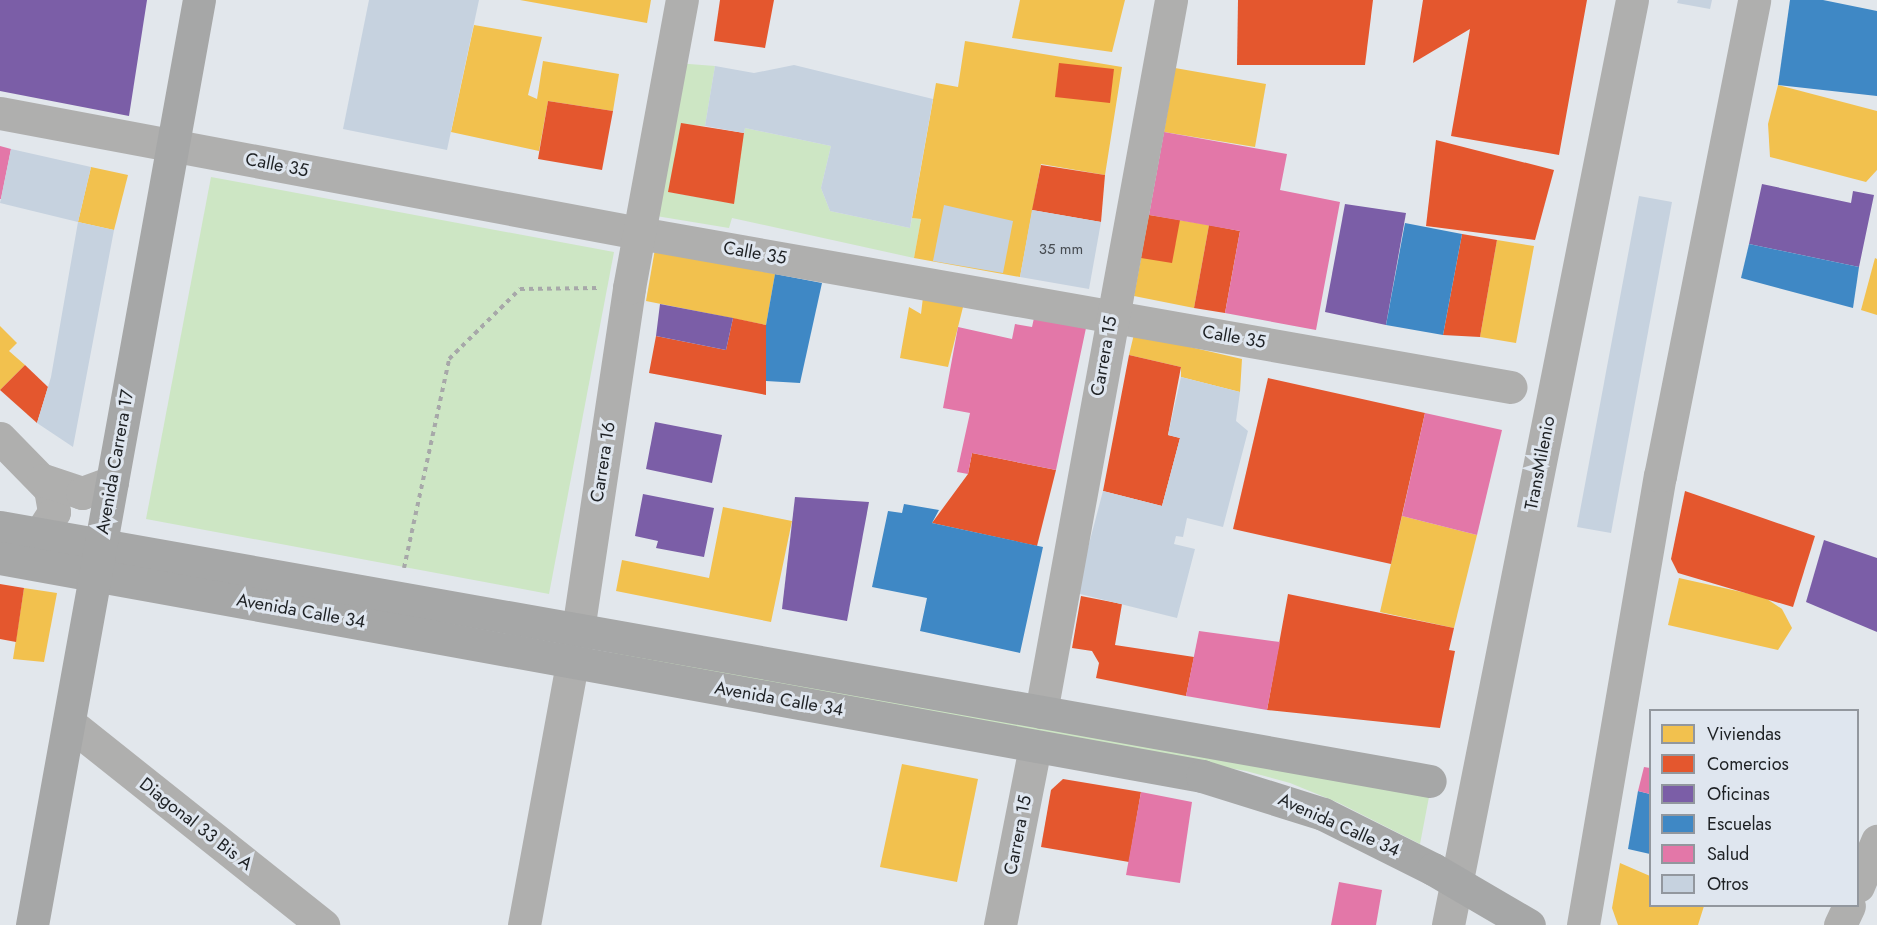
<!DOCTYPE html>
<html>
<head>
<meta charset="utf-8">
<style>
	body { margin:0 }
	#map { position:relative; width:1877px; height:925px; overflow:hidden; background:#e2e7ec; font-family:Jost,sans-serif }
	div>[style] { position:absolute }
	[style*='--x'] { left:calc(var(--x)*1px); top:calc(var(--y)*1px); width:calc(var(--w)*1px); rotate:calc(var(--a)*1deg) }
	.green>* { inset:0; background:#cde6c4 }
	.homes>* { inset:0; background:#f2c14e }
	.shops>* { inset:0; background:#e4572e }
	.offices>* { inset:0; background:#7b5ea7 }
	.schools>* { inset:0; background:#3f88c5 }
	.health>* { inset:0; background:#e377a8 }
	.building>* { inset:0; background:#c6d2df }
	.path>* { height:4px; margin-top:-2px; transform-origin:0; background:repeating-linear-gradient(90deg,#a7a8a9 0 4.5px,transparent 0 9px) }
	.minor>* { height:33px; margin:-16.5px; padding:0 16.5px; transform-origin:16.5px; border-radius:16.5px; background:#afafae }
	.major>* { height:33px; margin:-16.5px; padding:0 16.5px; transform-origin:16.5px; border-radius:16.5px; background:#a6a7a7 }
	span { translate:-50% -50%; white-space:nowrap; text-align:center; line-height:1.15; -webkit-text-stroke:6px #dfe6ef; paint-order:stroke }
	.number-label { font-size:15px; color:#484d53 }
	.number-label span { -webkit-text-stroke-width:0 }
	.street-label { font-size:18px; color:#1e2124 }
	.legend { position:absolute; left:1649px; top:709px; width:210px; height:198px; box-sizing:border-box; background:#dfe6ef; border:2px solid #92979e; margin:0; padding:8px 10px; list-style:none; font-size:18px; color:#1e2124 }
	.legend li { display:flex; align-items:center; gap:12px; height:30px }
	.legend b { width:30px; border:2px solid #92979e }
</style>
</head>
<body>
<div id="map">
	<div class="green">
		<i style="clip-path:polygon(676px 63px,715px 66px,705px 126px,681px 124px,669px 192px,730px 203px,745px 128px,831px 146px,821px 188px,830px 211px,910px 228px,912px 218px,921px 219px,914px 258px,732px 218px,729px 228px,650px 215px)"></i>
		<i style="clip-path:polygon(211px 177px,614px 252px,549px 594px,146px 519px)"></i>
		<i style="clip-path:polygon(613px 647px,1429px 797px,1420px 844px,1339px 803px,1290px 783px,1246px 771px,612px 661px)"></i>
	</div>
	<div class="homes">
		<i style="clip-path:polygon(520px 0,651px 0,647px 23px)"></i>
		<i style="clip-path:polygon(1020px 0,1125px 0,1112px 52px,1012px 38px)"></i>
		<i style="clip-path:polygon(474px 25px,542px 37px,528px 95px,537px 99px,543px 61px,619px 74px,613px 111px,548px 101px,539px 151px,451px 132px)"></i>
		<i style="clip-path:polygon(965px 41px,1122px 67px,1105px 175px,1041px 164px,1020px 277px,914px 258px,921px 219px,912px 218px,936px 83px,958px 87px)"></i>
		<i style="clip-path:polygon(1175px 68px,1266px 84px,1255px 147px,1164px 132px)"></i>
		<i style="clip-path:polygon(1778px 85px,1877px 111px,1877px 170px,1866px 182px,1770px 157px,1768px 124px)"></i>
		<i style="clip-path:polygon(91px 167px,128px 175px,114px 230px,78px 222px)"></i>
		<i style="clip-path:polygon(1149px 215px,1209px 225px,1194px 308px,1134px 296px)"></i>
		<i style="clip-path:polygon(1497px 240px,1534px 246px,1516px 343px,1480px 337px)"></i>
		<i style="clip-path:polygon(655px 249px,775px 274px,766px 325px,646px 301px)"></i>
		<i style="clip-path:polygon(1875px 258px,1877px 259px,1877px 315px,1861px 310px)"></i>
		<i style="clip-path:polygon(923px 297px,963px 307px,948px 367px,900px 358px,909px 307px,921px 314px)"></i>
		<i style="clip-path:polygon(0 326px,17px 343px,9px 351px,25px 365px,0 390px)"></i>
		<i style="clip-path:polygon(1134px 334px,1242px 359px,1240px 392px,1181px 377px,1181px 367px,1129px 355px)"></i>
		<i style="clip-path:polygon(723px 507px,792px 521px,771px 622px,616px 591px,622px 560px,709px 578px)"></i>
		<i style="clip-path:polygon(1402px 516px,1477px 535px,1454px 628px,1380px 612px)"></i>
		<i style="clip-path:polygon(1679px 578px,1764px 597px,1782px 609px,1792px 628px,1778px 650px,1668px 625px)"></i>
		<i style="clip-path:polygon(24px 588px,57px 593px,44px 662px,13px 659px)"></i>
		<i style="clip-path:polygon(902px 764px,978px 779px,957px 882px,880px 867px)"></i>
		<i style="clip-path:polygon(1620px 863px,1650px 876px,1650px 906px,1704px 906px,1698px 925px,1618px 925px,1612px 908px)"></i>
	</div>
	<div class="shops">
		<i style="clip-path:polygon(720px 0,774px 0,765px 48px,714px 41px)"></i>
		<i style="clip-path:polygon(1238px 0,1373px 0,1365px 65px,1237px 65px)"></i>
		<i style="clip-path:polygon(1423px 0,1587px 0,1559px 155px,1451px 136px,1470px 29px,1413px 63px)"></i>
		<i style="clip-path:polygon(1059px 63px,1114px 69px,1110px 103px,1055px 97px)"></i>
		<i style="clip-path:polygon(548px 101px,613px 111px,602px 170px,538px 159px)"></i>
		<i style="clip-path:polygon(681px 123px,744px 133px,734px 204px,668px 192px)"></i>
		<i style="clip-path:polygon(1436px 140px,1554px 170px,1535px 240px,1426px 226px)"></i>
		<i style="clip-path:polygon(1041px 165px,1105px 175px,1101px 222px,1032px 210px)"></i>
		<i style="clip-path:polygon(1149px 215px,1180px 220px,1172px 263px,1141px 258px)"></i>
		<i style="clip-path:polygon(1209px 225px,1240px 231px,1225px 313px,1194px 308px)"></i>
		<i style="clip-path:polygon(1462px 234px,1497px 240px,1480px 337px,1443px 335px)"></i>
		<i style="clip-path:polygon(733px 318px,766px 325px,766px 395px,649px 373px,656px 336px,726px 350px)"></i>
		<i style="clip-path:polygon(1129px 355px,1181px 367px,1168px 435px,1180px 438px,1162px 506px,1103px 491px)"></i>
		<i style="clip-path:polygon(25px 365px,48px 387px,37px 423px,0 390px)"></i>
		<i style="clip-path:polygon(1268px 378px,1425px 413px,1391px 564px,1233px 529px)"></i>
		<i style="clip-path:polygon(972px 453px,1056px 470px,1037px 546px,932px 523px,968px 474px)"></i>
		<i style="clip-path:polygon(1685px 491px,1815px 536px,1793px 607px,1678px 573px,1671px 559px)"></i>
		<i style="clip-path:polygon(0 584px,24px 588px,16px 642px,0 639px)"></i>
		<i style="clip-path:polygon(1288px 594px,1454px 628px,1449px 650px,1455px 651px,1440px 728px,1267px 710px)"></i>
		<i style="clip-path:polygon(1081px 596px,1122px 604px,1115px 645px,1194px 657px,1186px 696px,1096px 678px,1099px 663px,1092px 651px,1072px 648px)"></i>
		<i style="clip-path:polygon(1063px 779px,1141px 792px,1129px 862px,1041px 847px,1051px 790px)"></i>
	</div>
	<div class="offices">
		<i style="clip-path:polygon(0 0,147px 0,129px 116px,0 91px)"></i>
		<i style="clip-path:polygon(1762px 184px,1851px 203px,1853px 191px,1874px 195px,1859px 267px,1749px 244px)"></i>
		<i style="clip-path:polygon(1345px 204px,1406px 213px,1386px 325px,1325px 312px)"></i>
		<i style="clip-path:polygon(660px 304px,733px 318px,726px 350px,656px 336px)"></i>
		<i style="clip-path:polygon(655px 422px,722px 435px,712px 483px,646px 469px)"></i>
		<i style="clip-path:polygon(643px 494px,714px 508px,704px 557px,656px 548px,658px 541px,635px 536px)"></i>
		<i style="clip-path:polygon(795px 497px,869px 502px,847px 621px,782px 609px)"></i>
		<i style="clip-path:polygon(1824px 540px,1877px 558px,1877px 632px,1806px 602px)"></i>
	</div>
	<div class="schools">
		<i style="clip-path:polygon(1790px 0,1823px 0,1877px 11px,1877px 96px,1778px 85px)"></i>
		<i style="clip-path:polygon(1405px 223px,1462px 234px,1443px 335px,1386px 325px)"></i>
		<i style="clip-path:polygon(1749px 244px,1859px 267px,1853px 308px,1741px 278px)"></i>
		<i style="clip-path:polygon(775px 274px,822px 283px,800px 383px,766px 381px,766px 325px)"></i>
		<i style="clip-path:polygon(904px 504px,939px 510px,932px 523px,1043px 547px,1020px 653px,920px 631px,927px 598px,872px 587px,888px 511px,902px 513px)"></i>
		<i style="clip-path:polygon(1638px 791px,1650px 794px,1650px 854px,1628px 849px)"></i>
	</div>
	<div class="health">
		<i style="clip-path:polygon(1164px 132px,1287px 154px,1280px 190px,1340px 202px,1316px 330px,1225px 313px,1240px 231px,1149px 215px)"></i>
		<i style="clip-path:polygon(0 146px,11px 149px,1px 199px,0 199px)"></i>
		<i style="clip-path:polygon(1034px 318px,1086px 328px,1056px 470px,972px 453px,968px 474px,957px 472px,970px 413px,943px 408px,958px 327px,1012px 339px,1015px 324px,1032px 327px)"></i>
		<i style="clip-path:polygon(1425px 413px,1502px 430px,1477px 535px,1402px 516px)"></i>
		<i style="clip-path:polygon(1199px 631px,1280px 642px,1267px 710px,1186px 696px)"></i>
		<i style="clip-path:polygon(1644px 767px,1650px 768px,1650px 794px,1638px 791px)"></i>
		<i style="clip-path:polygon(1141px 792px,1192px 802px,1180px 883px,1126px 875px)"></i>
		<i style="clip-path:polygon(1339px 882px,1382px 890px,1376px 925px,1331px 925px)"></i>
	</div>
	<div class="building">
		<i style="clip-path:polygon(369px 0,479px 0,447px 150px,343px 129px)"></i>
		<i style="clip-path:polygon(1678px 0,1712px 0,1710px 9px,1677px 3px)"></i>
		<i style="clip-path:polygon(794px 65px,933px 99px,910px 228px,830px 211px,821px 188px,831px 146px,745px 128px,744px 133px,705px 126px,715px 66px,754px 73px)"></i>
		<i style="clip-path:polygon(11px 149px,91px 167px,78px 222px,0 203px)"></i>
		<i style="clip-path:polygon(1639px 196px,1672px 202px,1611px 533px,1577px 527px)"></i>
		<i style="clip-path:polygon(944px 205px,1013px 221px,1003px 273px,933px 261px)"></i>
		<i style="clip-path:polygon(1032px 210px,1101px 222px,1089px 289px,1020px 277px)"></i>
		<i style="clip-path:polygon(78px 222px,114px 230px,73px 447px,37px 423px,51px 377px)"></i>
		<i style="clip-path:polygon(1181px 377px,1240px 392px,1236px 421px,1248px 431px,1223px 527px,1187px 518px,1183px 537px,1176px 536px,1174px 544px,1195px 549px,1177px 618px,1076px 593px,1103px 491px,1162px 506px,1180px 438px,1168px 435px)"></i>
	</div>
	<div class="path">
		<i style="--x:404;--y:568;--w:214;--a:-77.8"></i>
		<i style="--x:449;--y:359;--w:100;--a:-44.6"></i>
		<i style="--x:520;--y:289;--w:78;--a:-0.7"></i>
	</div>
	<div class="minor">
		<i style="--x:0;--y:113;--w:650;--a:10.64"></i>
		<i style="--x:639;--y:233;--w:885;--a:10.02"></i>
		<i style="--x:0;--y:438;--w:71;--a:45.6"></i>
		<i style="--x:50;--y:489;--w:23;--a:80"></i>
		<i style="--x:54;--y:512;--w:27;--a:123"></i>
		<i style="--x:43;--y:480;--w:41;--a:18.4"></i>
		<i style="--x:82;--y:493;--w:32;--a:-20"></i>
		<i style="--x:1041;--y:712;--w:724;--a:-79.65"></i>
		<i style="--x:69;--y:723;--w:325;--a:38.5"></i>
		<i style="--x:1858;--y:886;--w:49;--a:-67.1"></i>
		<i style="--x:524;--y:925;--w:300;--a:-79.6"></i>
		<i style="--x:578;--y:630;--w:346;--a:-81.5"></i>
		<i style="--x:629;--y:288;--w:293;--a:-79.6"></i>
		<i style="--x:1000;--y:925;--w:182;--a:-78.9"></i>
		<i style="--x:1448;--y:925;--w:943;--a:-78.75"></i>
		<i style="--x:1583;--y:925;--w:456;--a:-80.3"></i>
		<i style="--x:1660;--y:476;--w:485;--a:-78.8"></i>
		<i style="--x:1840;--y:925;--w:21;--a:-65"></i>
	</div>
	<div class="major">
		<i style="--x:0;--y:527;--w:1452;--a:10.07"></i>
		<i style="--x:0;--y:558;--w:1222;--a:10.28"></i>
		<i style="--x:1202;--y:776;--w:127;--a:17.4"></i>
		<i style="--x:1323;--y:814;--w:123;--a:26.6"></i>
		<i style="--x:1433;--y:869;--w:111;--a:30.3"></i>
		<i style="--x:32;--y:925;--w:940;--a:-79.77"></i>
	</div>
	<div class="number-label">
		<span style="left:1061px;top:250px">35 mm</span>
	</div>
	<div class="street-label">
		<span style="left:277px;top:165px;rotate:11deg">Calle 35</span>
		<span style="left:755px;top:253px;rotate:10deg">Calle 35</span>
		<span style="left:1234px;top:337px;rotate:10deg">Calle 35</span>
		<span style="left:1104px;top:356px;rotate:-80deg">Carrera 15</span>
		<span style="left:115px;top:462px;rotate:-80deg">Avenida Carrera 17</span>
		<span style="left:603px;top:462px;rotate:-81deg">Carrera 16</span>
		<span style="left:1540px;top:463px;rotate:-79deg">TransMilenio</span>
		<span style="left:301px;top:611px;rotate:10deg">Avenida Calle 34</span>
		<span style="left:779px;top:699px;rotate:10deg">Avenida Calle 34</span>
		<span style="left:196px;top:824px;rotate:38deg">Diagonal 33 Bis A</span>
		<span style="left:1339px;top:825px;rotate:24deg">Avenida Calle 34</span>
		<span style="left:1018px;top:835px;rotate:-79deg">Carrera 15</span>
	</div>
	<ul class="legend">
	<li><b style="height:16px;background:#f2c14e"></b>Viviendas</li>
	<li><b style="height:16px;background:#e4572e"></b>Comercios</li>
	<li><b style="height:16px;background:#7b5ea7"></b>Oficinas</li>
	<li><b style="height:16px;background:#3f88c5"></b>Escuelas</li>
	<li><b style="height:16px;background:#e377a8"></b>Salud</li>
	<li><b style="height:16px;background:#c6d2df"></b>Otros</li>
	</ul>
</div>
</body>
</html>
